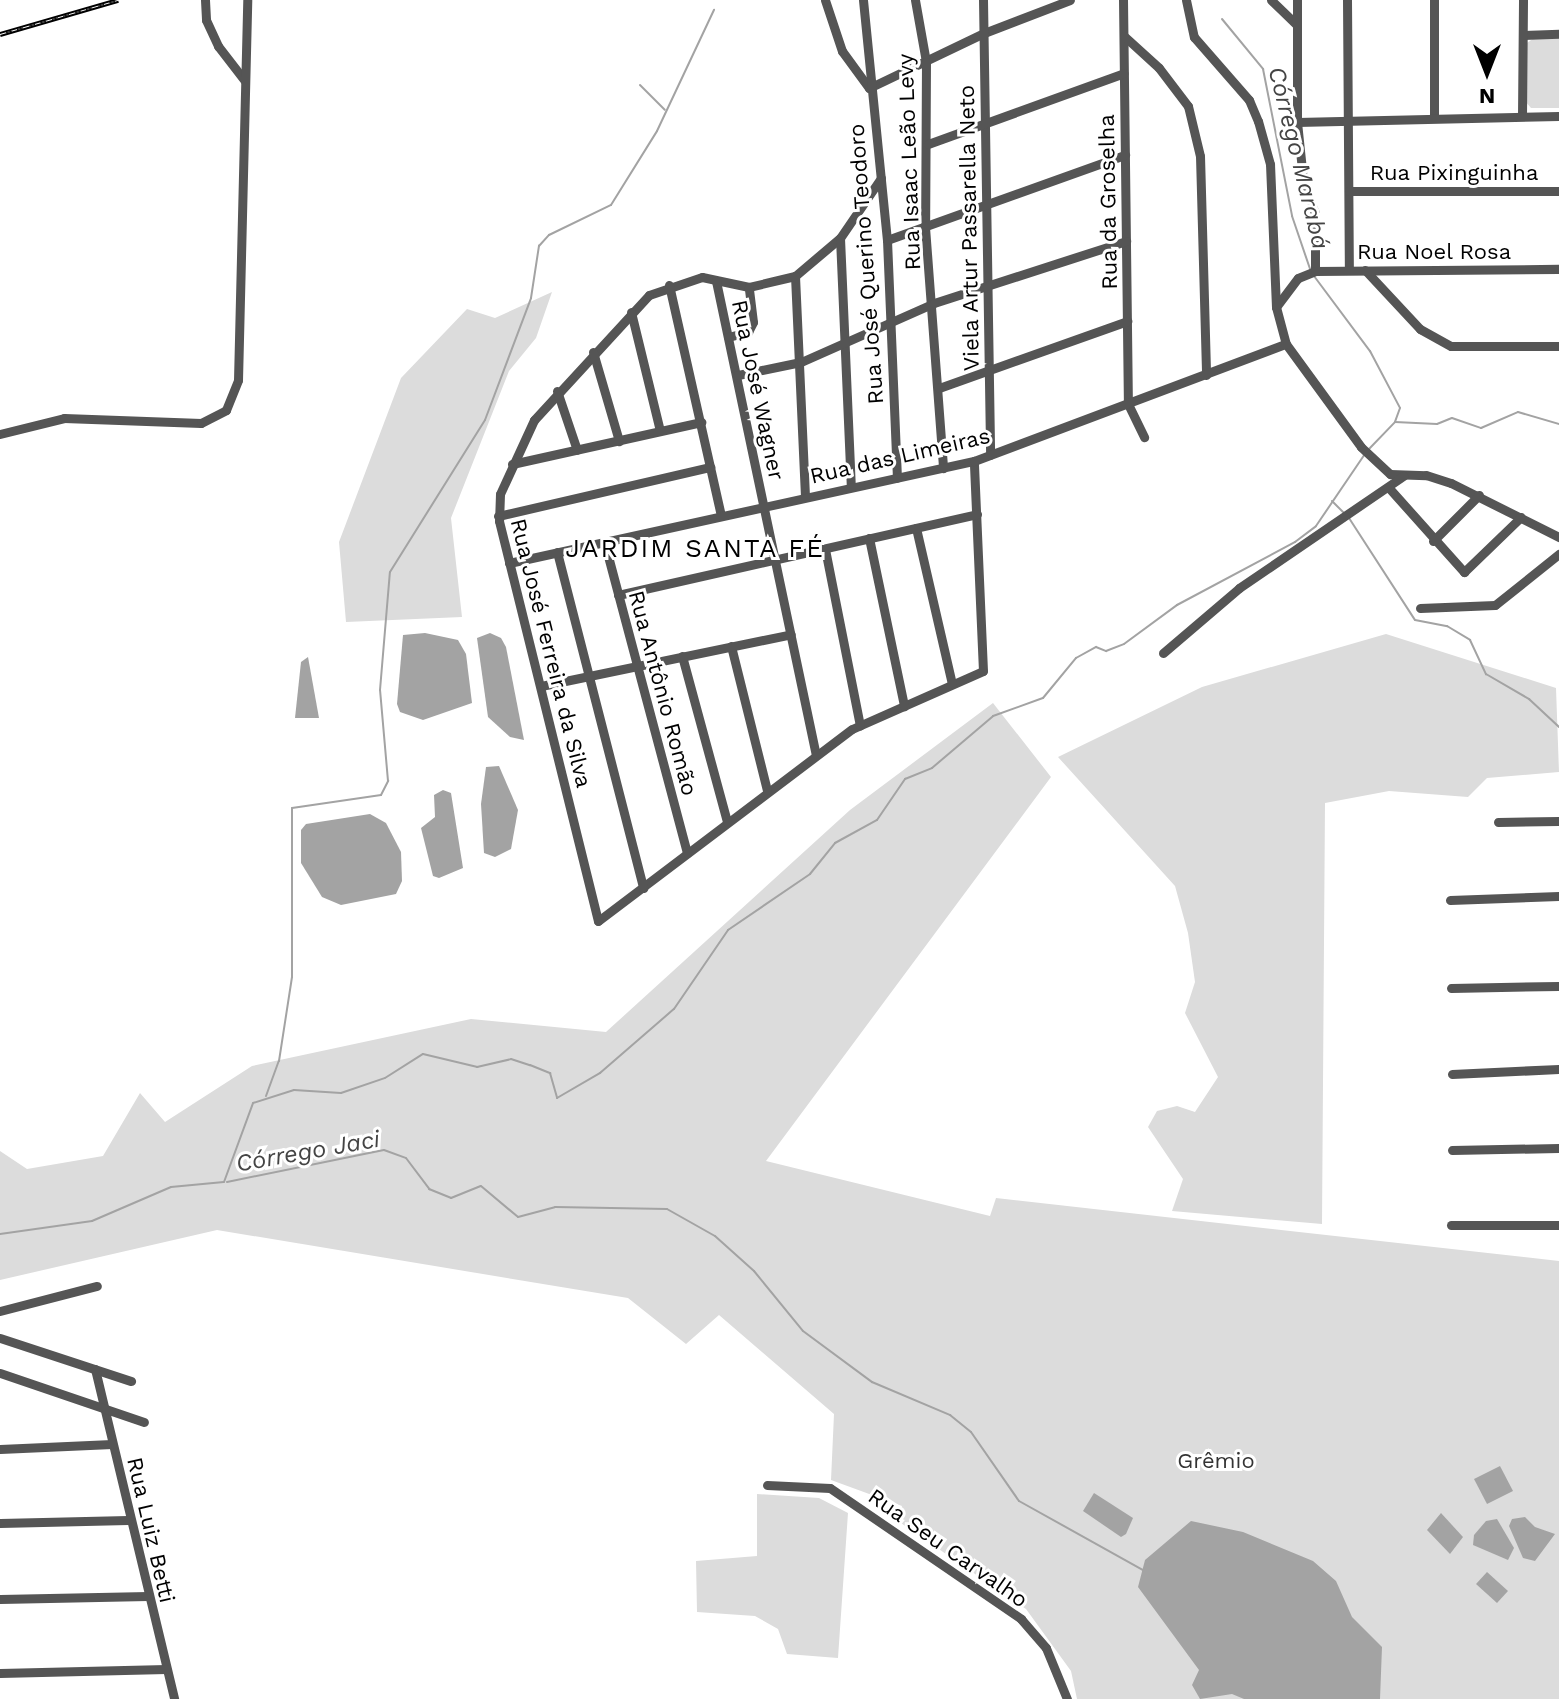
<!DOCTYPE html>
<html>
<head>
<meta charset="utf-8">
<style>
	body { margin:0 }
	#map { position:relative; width:1559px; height:1699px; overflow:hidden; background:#fff; font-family:"Work Sans",sans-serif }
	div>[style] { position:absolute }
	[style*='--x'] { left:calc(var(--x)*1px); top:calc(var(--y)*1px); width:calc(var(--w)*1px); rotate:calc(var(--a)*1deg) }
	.green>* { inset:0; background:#dcdcdc }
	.water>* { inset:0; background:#a3a3a3 }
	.stream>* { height:2px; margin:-1px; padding:0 1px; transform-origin:1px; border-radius:1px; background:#a3a3a3 }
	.street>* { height:9px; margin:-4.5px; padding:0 4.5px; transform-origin:4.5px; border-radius:4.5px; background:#555 }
	.rail>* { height:5px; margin-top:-2.5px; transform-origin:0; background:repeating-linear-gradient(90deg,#fff 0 6px,#000 0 12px); box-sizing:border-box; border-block:2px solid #000 }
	span { translate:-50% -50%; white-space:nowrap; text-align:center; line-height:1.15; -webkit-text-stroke:6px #fff; paint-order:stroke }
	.street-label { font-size:22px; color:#000 }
	.park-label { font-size:22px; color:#333 }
	.water-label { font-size:24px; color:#444; font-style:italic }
	.quarter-label { font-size:26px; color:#000; letter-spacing:2px }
	.north { position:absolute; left:1447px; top:32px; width:80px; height:80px; -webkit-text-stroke:6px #fff; paint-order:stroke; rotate:180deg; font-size:22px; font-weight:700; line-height:32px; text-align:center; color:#000 }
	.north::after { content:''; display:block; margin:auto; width:28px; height:36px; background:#000; clip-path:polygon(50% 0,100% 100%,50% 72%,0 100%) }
</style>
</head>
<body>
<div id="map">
	<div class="green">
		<i style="clip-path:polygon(1559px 37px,1559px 108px,1531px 108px,1525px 101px,1527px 43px,1534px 38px)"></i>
		<i style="clip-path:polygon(552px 292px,536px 338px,509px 371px,451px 518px,462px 617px,346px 622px,339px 542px,401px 378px,467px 309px,495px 318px)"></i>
		<i style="clip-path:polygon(1386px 634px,1556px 688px,1559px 772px,1487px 778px,1468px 797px,1389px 791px,1325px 803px,1322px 1224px,1172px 1211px,1183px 1179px,1148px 1127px,1157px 1111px,1177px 1106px,1195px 1112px,1218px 1077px,1185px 1013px,1195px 982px,1188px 933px,1175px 886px,1058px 757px,1202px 687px)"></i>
		<i style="clip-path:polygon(993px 703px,1051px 777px,766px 1161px,990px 1216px,996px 1198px,1559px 1261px,1559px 1699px,1077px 1699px,1071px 1671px,1026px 1609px,898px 1521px,902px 1506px,831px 1480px,834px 1414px,719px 1315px,686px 1344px,628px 1298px,217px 1230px,0 1280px,0 1151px,27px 1169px,103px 1156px,140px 1093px,165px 1122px,252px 1066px,471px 1019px,606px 1032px,850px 810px)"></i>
		<i style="clip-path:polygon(757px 1494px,819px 1498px,848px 1513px,838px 1658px,787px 1654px,778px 1629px,755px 1616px,697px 1612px,696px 1561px,757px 1556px)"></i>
	</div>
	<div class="water">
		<i style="clip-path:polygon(425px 633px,458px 640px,466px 654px,472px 703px,423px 720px,400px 712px,397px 704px,403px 635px)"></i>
		<i style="clip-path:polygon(490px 633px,501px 638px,506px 647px,524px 740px,510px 737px,488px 717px,477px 638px)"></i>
		<i style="clip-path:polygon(308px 657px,319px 718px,295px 718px,301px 662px)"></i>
		<i style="clip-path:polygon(499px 766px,518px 810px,511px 849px,495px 857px,484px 853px,481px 804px,486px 767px)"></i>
		<i style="clip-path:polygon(443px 790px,451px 793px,463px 868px,439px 878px,433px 876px,421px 828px,435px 817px,434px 795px)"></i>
		<i style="clip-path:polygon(370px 814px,386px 823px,401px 852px,402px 881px,396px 894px,341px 905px,322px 897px,301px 863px,301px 830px,306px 824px)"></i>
		<i style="clip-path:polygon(1500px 1466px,1513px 1491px,1487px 1504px,1474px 1479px)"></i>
		<i style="clip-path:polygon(1094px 1493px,1133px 1518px,1126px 1534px,1121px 1537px,1083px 1511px)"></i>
		<i style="clip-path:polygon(1441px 1513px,1463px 1537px,1450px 1554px,1427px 1530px)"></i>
		<i style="clip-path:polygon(1525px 1517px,1535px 1527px,1555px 1534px,1535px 1561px,1523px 1558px,1509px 1526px,1512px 1519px)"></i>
		<i style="clip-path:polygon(1497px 1519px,1514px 1548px,1508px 1560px,1473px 1545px,1474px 1535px,1486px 1521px)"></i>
		<i style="clip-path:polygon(1191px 1521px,1243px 1532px,1313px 1561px,1336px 1581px,1352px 1617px,1382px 1647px,1380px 1699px,1244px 1699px,1232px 1694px,1200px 1699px,1192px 1685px,1199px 1670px,1138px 1587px,1145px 1560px)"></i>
		<i style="clip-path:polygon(1487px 1572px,1508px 1591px,1497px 1603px,1476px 1584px)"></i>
	</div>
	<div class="stream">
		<i style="--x:1222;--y:19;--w:65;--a:50.6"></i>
		<i style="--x:1263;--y:69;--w:150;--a:78.8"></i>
		<i style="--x:1292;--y:216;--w:56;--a:71.2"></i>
		<i style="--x:640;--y:85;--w:35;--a:45"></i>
		<i style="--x:1314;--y:276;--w:94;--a:53.3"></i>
		<i style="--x:1370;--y:351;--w:64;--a:62.2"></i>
		<i style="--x:1400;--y:408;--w:15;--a:110"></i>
		<i style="--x:1369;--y:449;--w:37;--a:-46"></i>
		<i style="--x:1395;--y:422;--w:42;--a:2.7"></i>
		<i style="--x:1437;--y:424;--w:16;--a:-22"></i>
		<i style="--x:1452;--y:418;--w:31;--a:19"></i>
		<i style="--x:1481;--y:428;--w:40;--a:-23.4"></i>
		<i style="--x:1518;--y:412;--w:43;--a:16.3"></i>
		<i style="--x:1332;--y:501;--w:17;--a:45"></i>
		<i style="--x:1349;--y:518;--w:121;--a:57.1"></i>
		<i style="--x:1415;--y:620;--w:33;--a:11"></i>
		<i style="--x:1447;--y:626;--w:27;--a:31"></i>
		<i style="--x:1470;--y:640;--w:38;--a:65"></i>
		<i style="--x:1486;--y:674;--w:50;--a:30.2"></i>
		<i style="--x:1529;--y:699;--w:41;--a:43"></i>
		<i style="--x:266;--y:1096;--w:37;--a:-70"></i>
		<i style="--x:279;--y:1061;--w:85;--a:-81.2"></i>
		<i style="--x:292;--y:977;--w:169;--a:-90"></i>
		<i style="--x:292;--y:808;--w:90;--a:-8.3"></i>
		<i style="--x:381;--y:795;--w:16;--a:-63"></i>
		<i style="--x:388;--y:781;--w:91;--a:-95"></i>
		<i style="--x:380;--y:690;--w:118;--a:-85.2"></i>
		<i style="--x:390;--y:572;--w:179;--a:-58"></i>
		<i style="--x:485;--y:420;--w:130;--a:-69.3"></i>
		<i style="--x:531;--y:298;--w:53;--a:-81.3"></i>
		<i style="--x:539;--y:246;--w:15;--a:-48"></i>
		<i style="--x:549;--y:235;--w:69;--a:-25.8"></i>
		<i style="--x:611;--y:205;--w:87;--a:-58.1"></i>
		<i style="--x:657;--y:131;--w:134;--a:-64.8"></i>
		<i style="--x:227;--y:1182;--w:160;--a:-11.5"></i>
		<i style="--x:384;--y:1150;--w:23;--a:20"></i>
		<i style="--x:406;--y:1158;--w:39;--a:53"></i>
		<i style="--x:429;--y:1189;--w:24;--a:22"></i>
		<i style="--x:451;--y:1198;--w:32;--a:-22"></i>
		<i style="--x:481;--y:1186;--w:48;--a:40"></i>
		<i style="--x:518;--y:1217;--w:38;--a:-15"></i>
		<i style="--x:555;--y:1207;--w:112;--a:1"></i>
		<i style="--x:667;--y:1209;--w:55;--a:29.4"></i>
		<i style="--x:715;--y:1236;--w:52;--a:41.9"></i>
		<i style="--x:754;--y:1271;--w:77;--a:50.8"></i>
		<i style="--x:803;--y:1331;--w:86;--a:36.5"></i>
		<i style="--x:872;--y:1382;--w:85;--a:22.9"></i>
		<i style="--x:950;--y:1415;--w:27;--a:39"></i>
		<i style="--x:971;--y:1432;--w:84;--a:55.2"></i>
		<i style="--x:1019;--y:1501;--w:142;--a:29.1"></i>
		<i style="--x:0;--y:1234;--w:93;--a:-8"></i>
		<i style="--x:92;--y:1221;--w:86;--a:-23.3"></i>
		<i style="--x:171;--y:1187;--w:53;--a:-5.4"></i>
		<i style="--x:224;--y:1182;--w:84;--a:-69.8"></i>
		<i style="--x:253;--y:1103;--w:43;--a:-17.6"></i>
		<i style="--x:294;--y:1090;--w:47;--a:3.7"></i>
		<i style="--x:341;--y:1093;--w:46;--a:-18.8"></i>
		<i style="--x:385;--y:1078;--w:45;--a:-32.3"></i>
		<i style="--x:423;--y:1054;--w:56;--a:13.5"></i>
		<i style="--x:477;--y:1067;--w:35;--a:-13"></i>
		<i style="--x:511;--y:1059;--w:20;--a:18"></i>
		<i style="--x:530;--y:1065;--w:22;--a:22"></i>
		<i style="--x:550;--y:1073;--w:26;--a:74"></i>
		<i style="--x:557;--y:1098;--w:50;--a:-30.2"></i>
		<i style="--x:600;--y:1073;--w:98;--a:-40.9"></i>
		<i style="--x:674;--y:1009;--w:96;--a:-55.6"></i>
		<i style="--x:728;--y:930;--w:99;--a:-34.3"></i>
		<i style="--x:810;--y:874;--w:40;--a:-51"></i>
		<i style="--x:835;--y:843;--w:48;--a:-28.7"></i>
		<i style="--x:877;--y:820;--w:50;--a:-55.7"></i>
		<i style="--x:905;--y:779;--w:29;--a:-22"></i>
		<i style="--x:932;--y:768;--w:80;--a:-40.4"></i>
		<i style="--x:993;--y:716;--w:53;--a:-19.8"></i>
		<i style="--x:1043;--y:698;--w:52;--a:-50.5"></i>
		<i style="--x:1076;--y:658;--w:23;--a:-29"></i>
		<i style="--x:1096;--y:647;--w:11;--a:22"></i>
		<i style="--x:1106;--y:651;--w:19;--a:-21"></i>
		<i style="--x:1124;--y:644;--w:66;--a:-36.3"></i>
		<i style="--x:1177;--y:605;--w:134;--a:-28.1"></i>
		<i style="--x:1295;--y:542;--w:26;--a:-37"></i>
		<i style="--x:1316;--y:526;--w:87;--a:-55.8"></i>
	</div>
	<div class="street">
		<i style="--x:205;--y:0;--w:20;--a:87"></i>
		<i style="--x:206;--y:20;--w:29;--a:65"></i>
		<i style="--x:218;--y:46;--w:44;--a:52.4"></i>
		<i style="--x:825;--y:0;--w:54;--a:71.6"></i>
		<i style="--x:842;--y:51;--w:46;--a:53.9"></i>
		<i style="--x:869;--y:88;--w:127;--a:-25.6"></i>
		<i style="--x:984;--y:33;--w:92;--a:-21"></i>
		<i style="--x:863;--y:0;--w:241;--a:84.3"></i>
		<i style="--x:887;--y:240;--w:238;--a:87.6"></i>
		<i style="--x:915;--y:0;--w:63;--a:79.9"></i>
		<i style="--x:926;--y:62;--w:165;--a:90.3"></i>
		<i style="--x:925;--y:227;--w:242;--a:85.7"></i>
		<i style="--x:983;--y:0;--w:455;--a:89.1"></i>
		<i style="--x:1123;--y:0;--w:404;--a:89.3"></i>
		<i style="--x:1128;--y:404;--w:37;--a:64"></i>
		<i style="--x:1186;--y:0;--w:38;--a:78"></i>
		<i style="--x:1194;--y:37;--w:84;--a:48.9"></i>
		<i style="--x:1249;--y:100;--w:23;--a:67"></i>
		<i style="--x:1258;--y:121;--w:45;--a:74.4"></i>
		<i style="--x:1270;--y:164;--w:143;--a:87.6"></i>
		<i style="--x:1276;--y:307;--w:38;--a:75"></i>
		<i style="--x:1286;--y:344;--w:127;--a:53.9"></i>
		<i style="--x:1361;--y:447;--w:40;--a:43"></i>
		<i style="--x:1390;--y:474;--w:36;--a:2"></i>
		<i style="--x:1426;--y:475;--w:26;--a:18"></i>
		<i style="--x:1451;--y:483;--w:121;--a:26.6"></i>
		<i style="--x:1271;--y:0;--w:36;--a:44"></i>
		<i style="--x:1297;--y:0;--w:122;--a:90"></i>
		<i style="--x:1297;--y:122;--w:57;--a:84"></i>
		<i style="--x:1303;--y:179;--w:36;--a:71"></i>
		<i style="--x:1315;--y:213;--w:58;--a:90"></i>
		<i style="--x:1347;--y:0;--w:270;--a:89.6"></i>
		<i style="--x:1434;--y:0;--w:116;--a:90"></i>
		<i style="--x:1523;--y:35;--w:36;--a:-2"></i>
		<i style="--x:1124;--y:36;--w:47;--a:42.4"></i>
		<i style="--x:1159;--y:68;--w:48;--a:52.7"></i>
		<i style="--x:1188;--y:106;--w:51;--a:76.5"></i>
		<i style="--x:1200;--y:156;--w:219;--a:88.4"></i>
		<i style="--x:1522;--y:116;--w:116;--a:-89.5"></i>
		<i style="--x:1297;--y:122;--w:262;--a:-1.3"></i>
		<i style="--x:928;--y:144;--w:208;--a:-19.9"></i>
		<i style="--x:881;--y:178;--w:73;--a:124.3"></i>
		<i style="--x:840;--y:238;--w:59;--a:139.8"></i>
		<i style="--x:795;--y:276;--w:47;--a:166.6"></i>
		<i style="--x:749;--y:287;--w:48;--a:-168"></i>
		<i style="--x:702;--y:277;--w:56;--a:161.2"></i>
		<i style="--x:649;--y:295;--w:170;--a:132.6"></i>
		<i style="--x:534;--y:420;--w:81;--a:114.7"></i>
		<i style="--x:500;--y:494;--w:27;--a:92"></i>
		<i style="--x:499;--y:521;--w:412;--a:76.1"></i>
		<i style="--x:598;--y:921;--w:318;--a:-37.1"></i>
		<i style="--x:852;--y:729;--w:143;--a:-23.9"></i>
		<i style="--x:983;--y:671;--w:210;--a:-92.5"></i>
		<i style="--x:1349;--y:191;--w:210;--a:0"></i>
		<i style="--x:840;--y:238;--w:249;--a:87.5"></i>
		<i style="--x:887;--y:240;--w:253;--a:-19.7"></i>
		<i style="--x:1365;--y:270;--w:81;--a:47"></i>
		<i style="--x:1420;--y:329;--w:35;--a:29"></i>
		<i style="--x:1451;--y:346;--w:108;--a:0"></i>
		<i style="--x:795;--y:276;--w:221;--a:87.4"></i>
		<i style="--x:716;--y:281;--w:483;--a:78.1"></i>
		<i style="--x:669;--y:285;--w:236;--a:77.3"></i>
		<i style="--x:1276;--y:307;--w:36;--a:-53"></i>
		<i style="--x:1298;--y:278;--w:18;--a:-22"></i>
		<i style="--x:1315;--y:271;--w:244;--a:-0.5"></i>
		<i style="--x:631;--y:312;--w:122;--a:76.3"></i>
		<i style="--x:728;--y:337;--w:21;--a:-14"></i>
		<i style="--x:748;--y:332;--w:11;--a:-63"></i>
		<i style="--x:753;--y:322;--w:35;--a:-97"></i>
		<i style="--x:593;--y:352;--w:93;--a:73.7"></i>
		<i style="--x:738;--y:375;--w:64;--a:-11.7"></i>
		<i style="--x:801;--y:362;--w:145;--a:-23.9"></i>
		<i style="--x:934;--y:303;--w:202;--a:-17.9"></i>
		<i style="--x:939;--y:388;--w:200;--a:-19.6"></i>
		<i style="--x:557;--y:391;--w:62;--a:71.3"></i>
		<i style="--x:0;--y:434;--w:66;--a:-14"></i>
		<i style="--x:64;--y:418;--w:137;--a:2.1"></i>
		<i style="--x:201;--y:423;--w:28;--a:-27"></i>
		<i style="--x:226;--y:410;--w:32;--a:-68"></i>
		<i style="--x:238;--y:380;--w:380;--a:-88.6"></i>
		<i style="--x:512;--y:464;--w:194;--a:-12.5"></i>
		<i style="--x:1389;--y:488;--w:113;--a:48.2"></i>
		<i style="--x:1464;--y:572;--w:79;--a:-44"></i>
		<i style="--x:498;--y:516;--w:218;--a:-13"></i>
		<i style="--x:916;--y:528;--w:160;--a:77"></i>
		<i style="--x:869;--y:538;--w:172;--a:78.2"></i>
		<i style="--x:604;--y:541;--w:323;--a:75.1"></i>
		<i style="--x:1433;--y:541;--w:65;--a:-45"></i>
		<i style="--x:825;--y:549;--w:180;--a:78.8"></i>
		<i style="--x:557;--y:552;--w:347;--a:75.6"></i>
		<i style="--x:509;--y:563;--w:476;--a:-12.4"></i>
		<i style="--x:974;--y:461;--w:333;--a:-20.6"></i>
		<i style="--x:618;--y:595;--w:368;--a:-12.7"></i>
		<i style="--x:1420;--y:608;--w:75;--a:-2.3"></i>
		<i style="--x:1495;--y:605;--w:82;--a:-38.6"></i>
		<i style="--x:731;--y:646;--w:148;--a:76"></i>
		<i style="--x:1163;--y:653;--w:100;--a:-40.5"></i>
		<i style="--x:1239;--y:588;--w:199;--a:-34.3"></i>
		<i style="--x:682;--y:656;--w:172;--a:74.8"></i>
		<i style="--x:541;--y:686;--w:255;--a:-11.7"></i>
		<i style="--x:1498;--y:822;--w:61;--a:-0.9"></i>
		<i style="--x:1450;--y:900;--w:109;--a:-2.1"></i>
		<i style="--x:1451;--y:988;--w:108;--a:-1.1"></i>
		<i style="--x:1452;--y:1074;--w:107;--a:-2.7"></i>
		<i style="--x:1452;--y:1150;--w:107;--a:-1.1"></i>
		<i style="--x:1451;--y:1225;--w:108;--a:0"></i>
		<i style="--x:0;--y:1311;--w:100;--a:-14.5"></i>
		<i style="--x:0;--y:1338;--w:138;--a:18.2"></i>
		<i style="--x:95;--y:1369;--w:339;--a:76.5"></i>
		<i style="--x:0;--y:1373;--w:152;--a:18.8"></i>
		<i style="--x:0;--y:1449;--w:112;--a:-2.6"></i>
		<i style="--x:767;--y:1485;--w:63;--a:2.7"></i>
		<i style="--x:830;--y:1488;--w:232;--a:34.4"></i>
		<i style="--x:1021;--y:1619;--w:38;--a:49"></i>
		<i style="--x:1046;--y:1648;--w:55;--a:67.6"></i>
		<i style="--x:0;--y:1523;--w:128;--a:-1.3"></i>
		<i style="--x:0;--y:1599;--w:148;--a:-1.2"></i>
		<i style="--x:0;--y:1673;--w:166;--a:-1.4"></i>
	</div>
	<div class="rail">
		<i style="--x:0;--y:34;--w:123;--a:-16.1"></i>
	</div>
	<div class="street-label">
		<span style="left:909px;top:162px;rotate:-92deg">Rua Isaac Leão Levy</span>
		<span style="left:1454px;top:173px">Rua Pixinguinha</span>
		<span style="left:1108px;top:202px;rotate:-91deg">Rua da Groselha</span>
		<span style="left:969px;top:228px;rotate:-91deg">Viela Artur Passarella Neto</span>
		<span style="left:1434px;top:252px">Rua Noel Rosa</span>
		<span style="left:866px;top:264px;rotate:-94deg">Rua José Querino Teodoro</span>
		<span style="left:758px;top:390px;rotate:78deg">Rua José Wagner</span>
		<span style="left:900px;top:456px;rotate:-13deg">Rua das Limeiras</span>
		<span style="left:551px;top:653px;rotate:76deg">Rua José Ferreira da Silva</span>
		<span style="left:663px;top:693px;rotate:75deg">Rua Antônio Romão</span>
		<span style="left:151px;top:1530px;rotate:77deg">Rua Luiz Betti</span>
		<span style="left:948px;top:1548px;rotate:35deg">Rua Seu Carvalho</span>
	</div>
	<div class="park-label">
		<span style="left:1216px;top:1461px">Grêmio</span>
	</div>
	<div class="water-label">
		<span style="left:1298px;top:158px;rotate:76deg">Córrego Marabá</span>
		<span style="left:308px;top:1152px;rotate:-10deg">Córrego Jaci</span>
	</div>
	<div class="quarter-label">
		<span style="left:695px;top:549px">JARDIM SANTA FÉ</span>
	</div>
	<div class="north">N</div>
</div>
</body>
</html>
